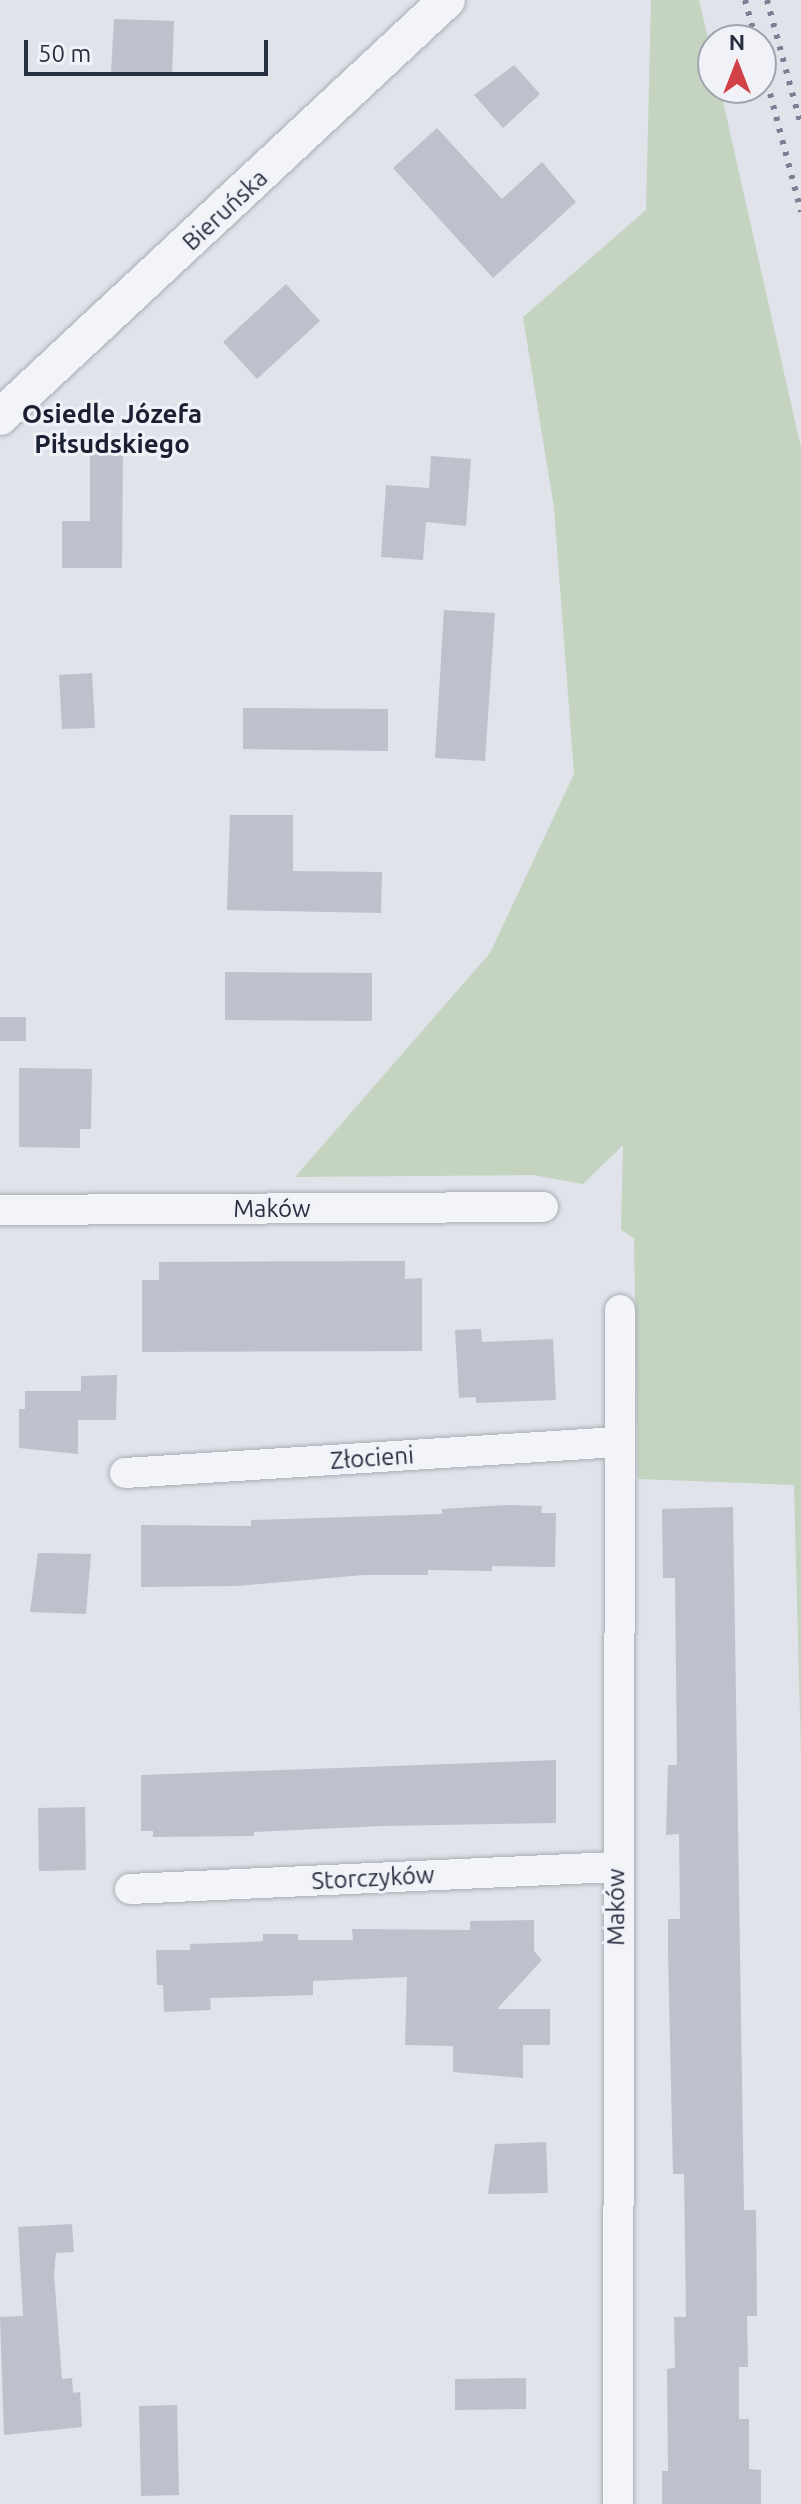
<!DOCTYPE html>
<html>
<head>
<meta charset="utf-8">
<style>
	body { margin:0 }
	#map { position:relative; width:801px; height:2504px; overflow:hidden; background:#e0e3e9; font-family:Ubuntu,sans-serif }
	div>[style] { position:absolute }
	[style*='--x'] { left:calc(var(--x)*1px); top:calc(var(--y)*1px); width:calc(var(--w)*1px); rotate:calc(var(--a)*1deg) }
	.green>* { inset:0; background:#c4d4c1 }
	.building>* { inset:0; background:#bdc1cc }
	.roads { filter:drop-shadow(0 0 2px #a9adb7) drop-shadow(0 0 2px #a9adb7) }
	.minor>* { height:30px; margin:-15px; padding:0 15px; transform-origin:15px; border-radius:15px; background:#f3f4f8 }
	.tertiary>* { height:36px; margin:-18px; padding:0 18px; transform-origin:18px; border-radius:18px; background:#f3f4f8 }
	.rail>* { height:6px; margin-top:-3px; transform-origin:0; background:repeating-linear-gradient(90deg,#798094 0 4px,transparent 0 12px) }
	span { translate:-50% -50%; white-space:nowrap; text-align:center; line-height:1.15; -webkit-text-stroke:6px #f0f2f7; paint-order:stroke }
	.street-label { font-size:24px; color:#282f41 }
	.neighbourhood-label { font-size:26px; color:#1a2032; font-weight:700 }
	.north { position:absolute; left:697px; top:24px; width:80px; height:80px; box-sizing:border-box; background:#f0f2f7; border:2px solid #a0a4ae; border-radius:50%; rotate:0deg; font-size:22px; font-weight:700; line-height:32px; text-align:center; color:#282f41 }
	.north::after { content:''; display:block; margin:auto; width:28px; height:36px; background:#d34148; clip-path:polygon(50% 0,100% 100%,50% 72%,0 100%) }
	.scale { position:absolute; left:24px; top:40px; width:244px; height:36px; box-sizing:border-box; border:4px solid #282f41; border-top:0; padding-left:10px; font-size:24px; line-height:28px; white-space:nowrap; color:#282f41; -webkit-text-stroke:6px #f0f2f7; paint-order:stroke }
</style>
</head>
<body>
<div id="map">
	<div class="green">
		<i style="clip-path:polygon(651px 0,699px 0,713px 60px,713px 88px,720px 88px,801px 448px,801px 1755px,794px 1485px,638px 1479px,634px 1238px,621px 1230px,623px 1145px,583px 1184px,533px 1175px,295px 1177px,490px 953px,574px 774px,554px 508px,523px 317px,646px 210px)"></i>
	</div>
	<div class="building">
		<i style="clip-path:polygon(114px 19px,174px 21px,172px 76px,111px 73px)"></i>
		<i style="clip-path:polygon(514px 65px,540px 94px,503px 128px,474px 95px)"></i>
		<i style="clip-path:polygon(437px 128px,502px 199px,542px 162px,576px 202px,493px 278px,393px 168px)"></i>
		<i style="clip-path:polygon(286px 284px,320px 321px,257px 379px,223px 342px)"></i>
		<i style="clip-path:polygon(90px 444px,123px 444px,122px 568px,62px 568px,62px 521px,90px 521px)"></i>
		<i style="clip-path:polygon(431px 456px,471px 459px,466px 526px,426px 522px,423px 560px,381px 557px,386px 485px,429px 488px)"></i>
		<i style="clip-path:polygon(444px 610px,495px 613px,485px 761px,435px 758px)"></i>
		<i style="clip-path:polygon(92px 673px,95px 728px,62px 729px,59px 675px)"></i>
		<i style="clip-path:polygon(243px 708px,388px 709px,388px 751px,243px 749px)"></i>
		<i style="clip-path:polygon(230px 815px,293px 815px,293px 871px,382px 872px,381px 913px,227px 910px)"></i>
		<i style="clip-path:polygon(225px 972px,372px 973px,372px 1021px,225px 1020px)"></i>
		<i style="clip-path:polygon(0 1017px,26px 1017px,26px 1041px,0 1041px)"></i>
		<i style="clip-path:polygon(19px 1068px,92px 1069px,91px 1129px,80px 1129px,80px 1148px,19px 1147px)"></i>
		<i style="clip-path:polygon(405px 1261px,405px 1279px,422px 1278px,422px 1351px,142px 1352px,142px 1280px,159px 1280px,159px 1262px)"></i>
		<i style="clip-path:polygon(481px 1329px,482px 1342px,553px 1339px,556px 1400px,476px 1403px,476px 1397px,459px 1398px,455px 1330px)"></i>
		<i style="clip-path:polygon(117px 1375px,116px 1420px,78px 1420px,78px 1454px,19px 1448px,19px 1409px,25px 1409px,25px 1391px,81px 1391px,81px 1376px)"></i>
		<i style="clip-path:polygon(506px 1505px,542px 1506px,541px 1513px,556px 1513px,555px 1567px,492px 1566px,492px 1571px,428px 1570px,428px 1575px,364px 1575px,236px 1586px,141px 1587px,141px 1525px,251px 1526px,251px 1520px,442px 1514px,442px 1509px)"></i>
		<i style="clip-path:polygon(733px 1507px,744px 2210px,756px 2210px,757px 2316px,747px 2316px,748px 2367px,739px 2367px,739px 2419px,749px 2419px,749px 2469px,761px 2470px,761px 2504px,662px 2504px,662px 2471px,668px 2471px,667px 2369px,675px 2368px,674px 2317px,686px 2317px,684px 2174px,673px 2174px,668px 1952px,668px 1919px,680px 1919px,679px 1834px,666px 1835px,668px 1765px,677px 1765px,675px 1578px,663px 1578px,662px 1509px)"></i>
		<i style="clip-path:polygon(38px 1553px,91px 1554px,86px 1614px,30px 1612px)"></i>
		<i style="clip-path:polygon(556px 1760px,556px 1823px,382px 1826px,254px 1832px,254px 1836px,153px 1837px,153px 1831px,141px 1831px,141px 1775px)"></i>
		<i style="clip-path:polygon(85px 1807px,86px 1870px,39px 1871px,38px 1808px)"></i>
		<i style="clip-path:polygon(534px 1920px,534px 1951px,542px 1960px,497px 2009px,550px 2009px,550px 2045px,523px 2045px,523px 2078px,453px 2072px,453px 2046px,405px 2045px,407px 1977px,313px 1981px,313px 1995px,210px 1998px,211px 2010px,164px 2012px,163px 1985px,157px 1985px,156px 1950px,190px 1950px,190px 1944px,250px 1942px,263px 1941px,263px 1934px,298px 1934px,298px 1940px,353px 1940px,352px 1929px,470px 1930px,470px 1921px)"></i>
		<i style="clip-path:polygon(546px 2142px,548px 2193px,488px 2194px,495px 2144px)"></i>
		<i style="clip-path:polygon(72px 2224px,74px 2252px,56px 2253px,54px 2274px,62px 2379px,72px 2378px,73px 2393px,80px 2392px,82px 2427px,4px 2435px,0 2317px,23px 2316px,18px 2227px)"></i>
		<i style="clip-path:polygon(526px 2378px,526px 2409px,455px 2410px,455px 2379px)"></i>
		<i style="clip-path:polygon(177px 2405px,179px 2495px,141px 2496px,139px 2406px)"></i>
	</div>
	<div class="roads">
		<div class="minor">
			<i style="--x:0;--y:1210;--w:543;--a:-0.32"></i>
			<i style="--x:125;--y:1473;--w:495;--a:-3.6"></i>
			<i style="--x:130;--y:1889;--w:486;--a:-2.6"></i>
			<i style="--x:618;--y:2504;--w:1194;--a:-89.9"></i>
		</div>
		<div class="tertiary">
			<i style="--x:0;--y:417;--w:611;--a:-43.01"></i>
		</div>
	</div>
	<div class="rail">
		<i style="--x:745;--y:0;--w:41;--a:74.6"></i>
		<i style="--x:767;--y:0;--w:130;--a:74.8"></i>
		<i style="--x:761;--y:59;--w:158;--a:75.3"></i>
	</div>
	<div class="street-label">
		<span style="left:225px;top:210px;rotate:-43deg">Bieruńska</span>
		<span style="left:272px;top:1209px">Maków</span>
		<span style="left:372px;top:1458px;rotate:-4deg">Złocieni</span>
		<span style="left:373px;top:1878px;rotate:-3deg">Storczyków</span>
		<span style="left:616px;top:1907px;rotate:-90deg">Maków</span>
	</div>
	<div class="neighbourhood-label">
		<span style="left:112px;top:429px">Osiedle Józefa<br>Piłsudskiego</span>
	</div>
	<div class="north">N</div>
	<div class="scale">50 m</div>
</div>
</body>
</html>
